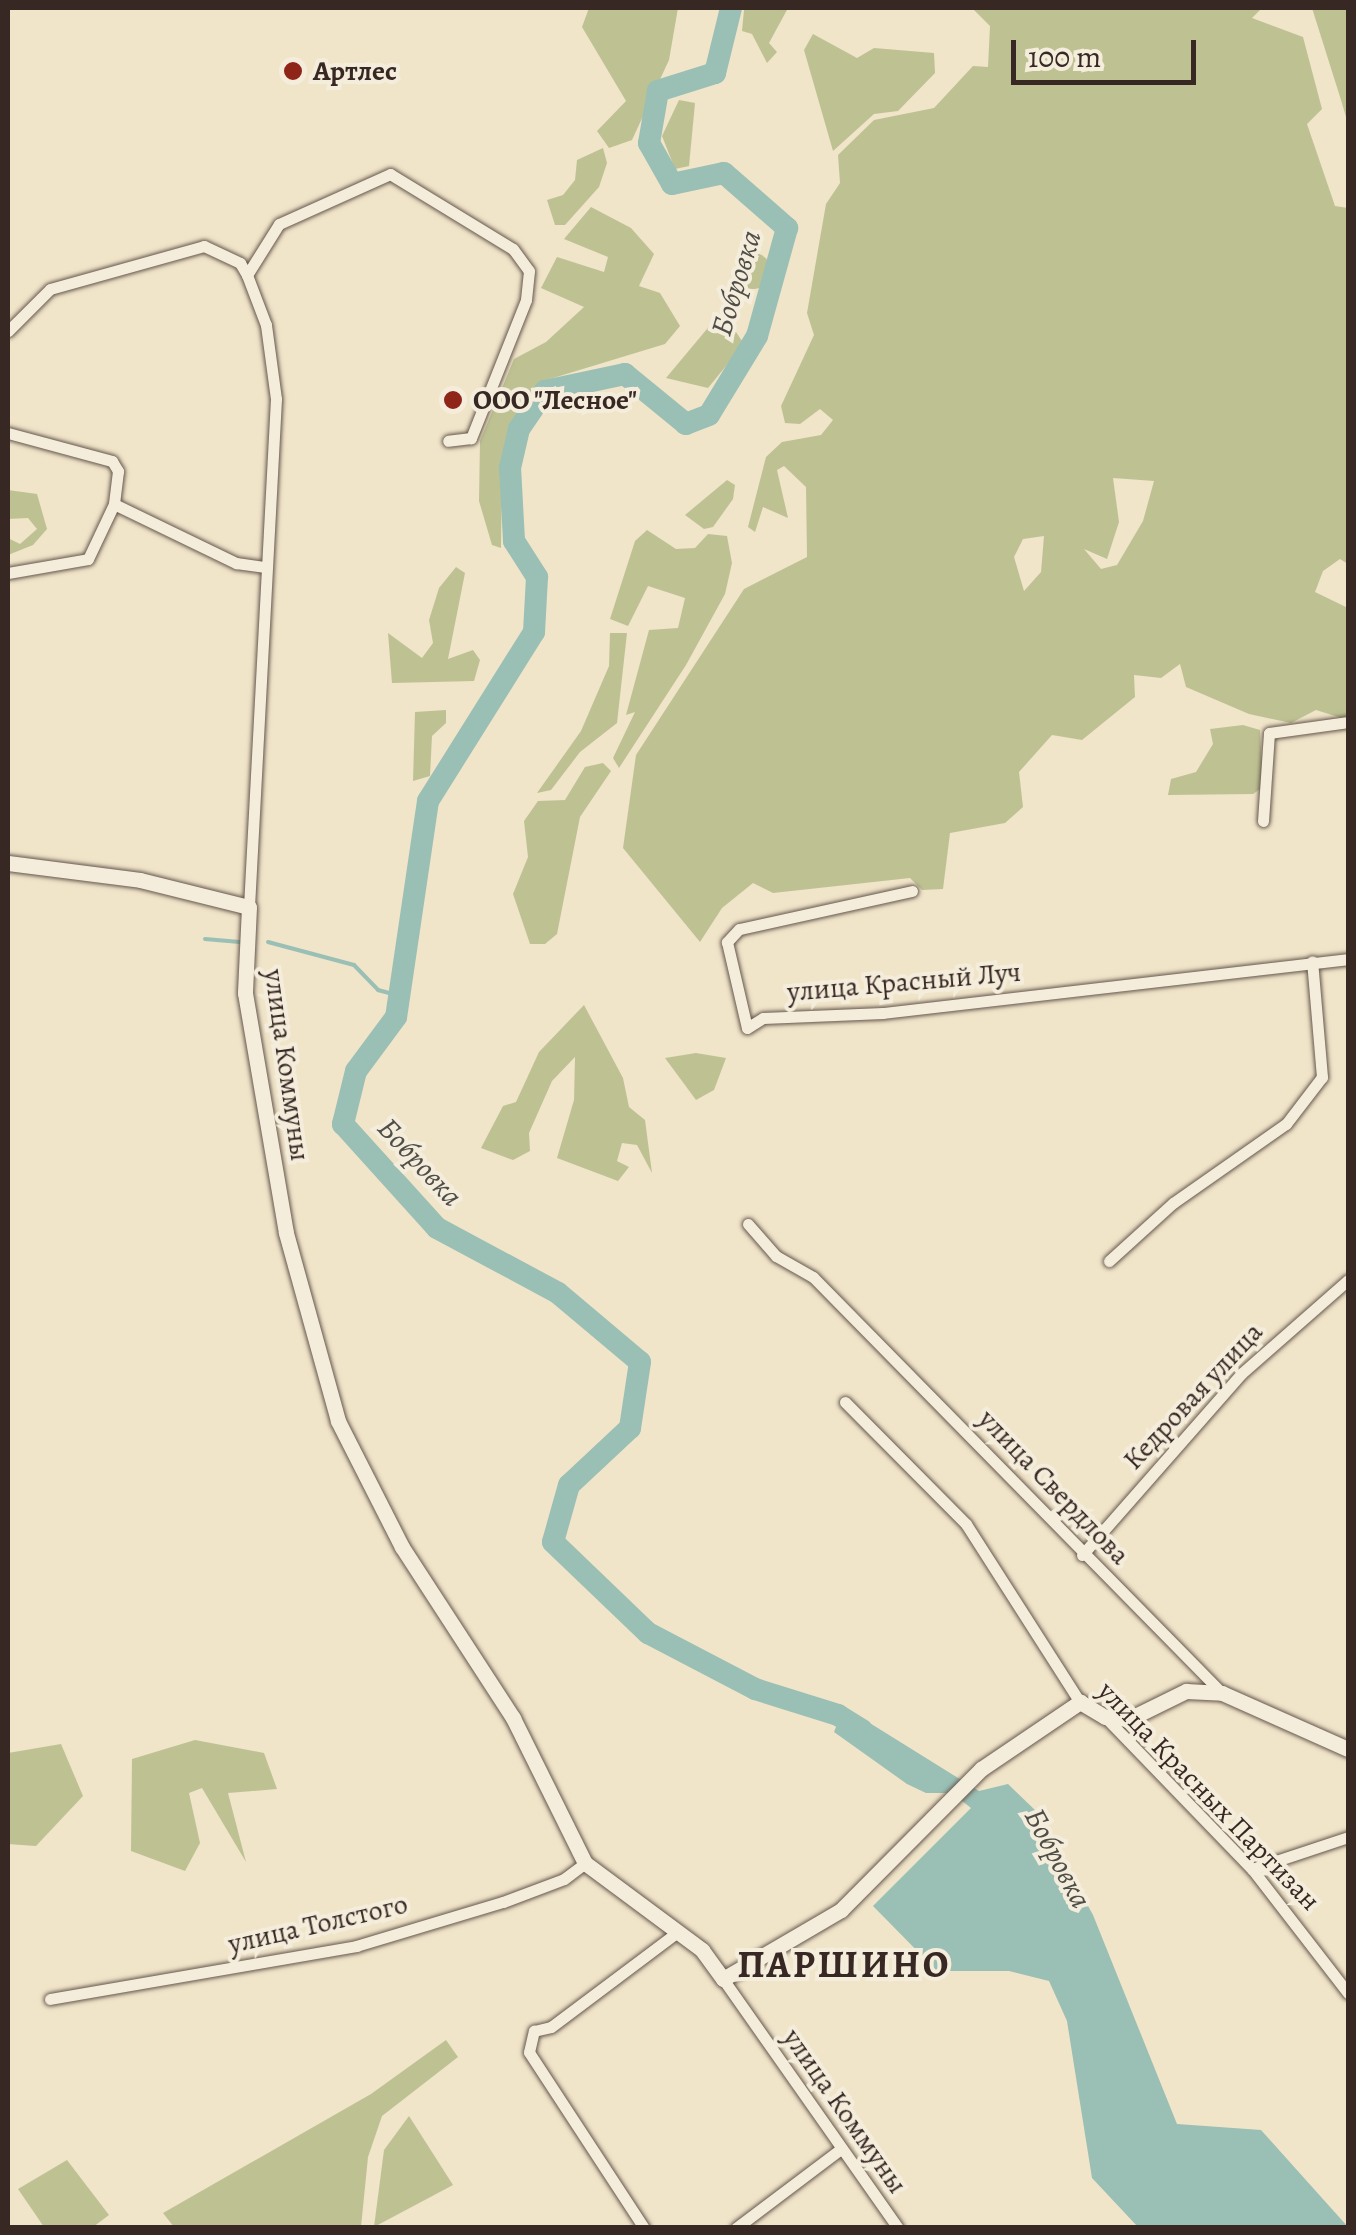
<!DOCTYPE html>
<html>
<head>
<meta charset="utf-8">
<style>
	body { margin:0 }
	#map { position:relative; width:1356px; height:2235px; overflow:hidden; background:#f0e4c9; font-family:Alegreya,serif }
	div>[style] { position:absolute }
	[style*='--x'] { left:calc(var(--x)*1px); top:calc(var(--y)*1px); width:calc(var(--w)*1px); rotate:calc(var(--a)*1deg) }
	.green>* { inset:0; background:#bec293 }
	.round { border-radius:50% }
	.water>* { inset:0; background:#9abfb5 }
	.stream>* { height:4px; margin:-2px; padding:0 2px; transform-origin:2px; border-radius:2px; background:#9abfb5 }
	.river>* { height:22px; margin:-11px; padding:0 11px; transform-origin:11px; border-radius:11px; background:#9abfb5 }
	.roads { filter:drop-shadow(0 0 2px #65574c) drop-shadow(0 0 2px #65574c) }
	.street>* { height:11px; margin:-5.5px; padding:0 5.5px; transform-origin:5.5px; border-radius:5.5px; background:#f5eddc }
	.secondary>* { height:15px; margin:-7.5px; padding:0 7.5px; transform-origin:7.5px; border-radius:7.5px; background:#f5eddc }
	.dots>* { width:28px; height:28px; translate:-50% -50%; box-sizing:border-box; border:5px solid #f5eddc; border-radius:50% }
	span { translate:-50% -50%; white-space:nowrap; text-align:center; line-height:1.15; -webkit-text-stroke:8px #f5eddc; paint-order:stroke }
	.poi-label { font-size:28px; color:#372823; font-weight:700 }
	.left { translate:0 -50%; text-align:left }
	.street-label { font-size:28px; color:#372823 }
	.water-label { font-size:30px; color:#504e48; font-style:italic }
	.district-label { font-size:38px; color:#372823; font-weight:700; letter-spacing:2.5px }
	.frame { position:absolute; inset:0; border:10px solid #372823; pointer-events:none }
	.scale { position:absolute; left:1011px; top:40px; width:185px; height:45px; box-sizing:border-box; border:5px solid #372823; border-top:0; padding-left:12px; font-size:30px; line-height:35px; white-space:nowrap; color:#372823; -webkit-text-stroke:8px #f5eddc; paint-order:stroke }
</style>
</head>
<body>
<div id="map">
	<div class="green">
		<i style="clip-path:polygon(589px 8px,678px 8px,669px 60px,632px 140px,609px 148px,597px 131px,626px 101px,582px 27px)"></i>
		<i style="clip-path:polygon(788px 8px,769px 43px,777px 52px,767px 63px,752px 34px,742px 31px,744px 10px)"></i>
		<i style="clip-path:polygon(evenodd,972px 8px,1262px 8px,1252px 18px,1303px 37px,1322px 109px,1307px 124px,1335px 206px,1348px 208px,1348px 564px,1340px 559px,1323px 571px,1315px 592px,1348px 608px,1348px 720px,1316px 710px,1291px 723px,1249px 714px,1186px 687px,1180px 664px,1161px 678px,1134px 675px,1135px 697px,1082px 740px,1052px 735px,1019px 772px,1023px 807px,1005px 823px,950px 833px,943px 889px,922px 890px,910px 878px,773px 893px,753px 883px,722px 908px,700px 942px,623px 848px,636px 755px,744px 589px,807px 557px,806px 487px,784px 466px,777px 470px,788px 518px,763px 507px,755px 532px,748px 527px,766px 457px,782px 442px,821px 435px,833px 420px,820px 409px,800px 424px,785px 423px,781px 406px,814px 335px,807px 313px,826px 204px,840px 183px,838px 155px,874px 120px,934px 108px,973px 66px,988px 67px,990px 26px,972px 8px,1113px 478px,1154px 481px,1143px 521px,1117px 565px,1101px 569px,1084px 549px,1107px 559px,1119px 522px,1113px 478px,972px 8px,1044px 536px,1041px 572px,1024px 591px,1014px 557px,1023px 539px,1044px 536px)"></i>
		<i style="clip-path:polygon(1312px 8px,1348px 8px,1348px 124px,1341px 100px)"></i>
		<i style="clip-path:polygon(813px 34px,857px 58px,874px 48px,934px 53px,935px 73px,898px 111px,874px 114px,833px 151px,804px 50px)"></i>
		<i style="clip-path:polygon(679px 100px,695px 103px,689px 166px,675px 169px,662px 136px)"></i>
		<i style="clip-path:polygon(603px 148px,607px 163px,599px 187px,565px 225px,555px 225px,547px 200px,563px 195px,575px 180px,577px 160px)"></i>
		<i style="clip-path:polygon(591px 207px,631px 228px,654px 254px,639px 286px,660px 293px,680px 326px,665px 344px,540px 382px,502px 457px,501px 548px,492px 545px,479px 501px,480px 441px,514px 359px,546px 342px,584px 307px,541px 288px,557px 257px,604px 272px,608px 257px,564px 239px)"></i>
		<i class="round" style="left:735px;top:253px;width:36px;height:36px"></i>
		<i style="clip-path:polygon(722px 311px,744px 344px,708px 388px,666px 378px)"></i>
		<i style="clip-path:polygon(727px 480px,735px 485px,733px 499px,713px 527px,704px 529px,685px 515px)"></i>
		<i style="clip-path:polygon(8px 490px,37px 494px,47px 529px,33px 545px,8px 555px,8px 538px,20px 544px,37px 529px,28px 518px,8px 519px)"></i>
		<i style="clip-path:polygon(647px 530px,676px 549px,695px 548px,708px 534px,727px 536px,732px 563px,725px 594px,686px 665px,619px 768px,613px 758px,635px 712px,626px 715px,649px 630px,678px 628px,685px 598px,648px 586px,628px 626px,610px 619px,635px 541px)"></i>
		<i style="clip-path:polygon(456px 567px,465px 573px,448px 659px,473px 650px,480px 660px,474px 681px,392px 683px,388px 633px,422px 658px,433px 643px,429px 620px,439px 588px)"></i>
		<i style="clip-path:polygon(610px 633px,627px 633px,617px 723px,580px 752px,551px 790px,537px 793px,581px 731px,609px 666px)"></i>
		<i style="clip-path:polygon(446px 710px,446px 723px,432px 736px,430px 776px,413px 781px,415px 712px)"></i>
		<i style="clip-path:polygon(1243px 725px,1260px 730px,1263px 787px,1253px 794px,1168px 795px,1171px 779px,1196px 772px,1213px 744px,1210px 729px)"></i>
		<i style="clip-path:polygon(603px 763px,611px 771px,580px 817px,557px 934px,545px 944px,530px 944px,513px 894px,528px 857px,524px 821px,538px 801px,565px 800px,585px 767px)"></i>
		<i style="clip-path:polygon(584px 1005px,623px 1078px,629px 1107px,645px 1120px,652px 1173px,637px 1145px,622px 1143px,617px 1161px,629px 1167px,618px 1181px,557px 1158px,574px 1100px,575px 1057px,552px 1081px,529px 1133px,530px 1151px,513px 1160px,481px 1148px,503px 1106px,516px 1102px,539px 1052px)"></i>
		<i style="clip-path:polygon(696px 1053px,726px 1058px,714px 1090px,696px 1100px,665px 1058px)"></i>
		<i style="clip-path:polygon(195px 1740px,264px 1753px,277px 1789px,228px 1793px,246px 1862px,202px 1788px,189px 1793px,200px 1843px,185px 1871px,131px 1851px,132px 1759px)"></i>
		<i style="clip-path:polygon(61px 1744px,83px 1796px,36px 1846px,8px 1844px,8px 1753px)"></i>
		<i style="clip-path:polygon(446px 2040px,458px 2057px,382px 2116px,368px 2157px,361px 2227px,174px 2227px,163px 2213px,371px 2094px)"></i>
		<i style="clip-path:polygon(409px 2116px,453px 2185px,374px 2227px,384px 2150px)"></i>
		<i style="clip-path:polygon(67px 2160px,109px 2215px,93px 2227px,44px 2227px,18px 2189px)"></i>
	</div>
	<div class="water">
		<i style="clip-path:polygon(844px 1707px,979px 1791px,1008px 1784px,1036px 1811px,1093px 1915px,1177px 2124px,1261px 2130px,1348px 2227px,1138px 2227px,1092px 2178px,1067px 2021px,1049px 1981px,1009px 1971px,937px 1971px,873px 1906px,971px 1808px,952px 1793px,926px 1793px,907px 1784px,834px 1732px)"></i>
	</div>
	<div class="stream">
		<i style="--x:205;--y:939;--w:35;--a:5"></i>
		<i style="--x:268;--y:942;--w:89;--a:15"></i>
		<i style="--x:354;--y:965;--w:35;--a:46"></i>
		<i style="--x:378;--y:990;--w:23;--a:15"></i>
	</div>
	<div class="river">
		<i style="--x:731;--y:8;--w:67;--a:103.8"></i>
		<i style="--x:715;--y:73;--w:60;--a:162.5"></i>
		<i style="--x:658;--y:91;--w:53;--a:99.8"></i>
		<i style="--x:649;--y:143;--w:47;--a:60.7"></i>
		<i style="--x:672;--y:184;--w:53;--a:-11.9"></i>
		<i style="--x:724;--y:173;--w:84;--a:41.1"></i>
		<i style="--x:787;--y:228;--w:112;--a:105.5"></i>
		<i style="--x:757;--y:336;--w:92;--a:121.3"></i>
		<i style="--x:709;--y:415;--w:25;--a:159"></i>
		<i style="--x:686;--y:424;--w:79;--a:-140.7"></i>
		<i style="--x:625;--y:374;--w:82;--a:168"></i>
		<i style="--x:545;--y:391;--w:46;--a:124.4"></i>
		<i style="--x:519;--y:429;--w:39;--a:103"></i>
		<i style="--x:510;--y:467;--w:74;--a:86.9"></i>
		<i style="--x:514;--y:541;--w:43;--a:57.4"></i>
		<i style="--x:537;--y:577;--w:55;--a:93.1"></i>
		<i style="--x:534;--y:632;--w:199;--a:122.1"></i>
		<i style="--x:428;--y:801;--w:218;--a:98.4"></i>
		<i style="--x:396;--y:1017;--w:67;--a:126.5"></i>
		<i style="--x:356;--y:1071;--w:55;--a:103.8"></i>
		<i style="--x:343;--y:1124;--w:140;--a:47.9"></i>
		<i style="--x:437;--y:1228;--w:137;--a:28.2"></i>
		<i style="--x:558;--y:1293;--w:107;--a:40.1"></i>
		<i style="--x:640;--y:1362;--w:67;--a:98.6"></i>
		<i style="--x:630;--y:1428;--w:83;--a:136.9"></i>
		<i style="--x:569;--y:1485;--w:59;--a:105.7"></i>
		<i style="--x:553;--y:1542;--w:132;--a:43.8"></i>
		<i style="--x:648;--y:1633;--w:121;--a:27.6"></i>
		<i style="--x:755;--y:1689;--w:87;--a:17.4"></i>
		<i style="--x:838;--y:1715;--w:28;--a:32"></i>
	</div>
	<div class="roads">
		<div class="street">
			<i style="--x:8;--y:331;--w:59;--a:-45"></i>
			<i style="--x:50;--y:289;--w:160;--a:-15.6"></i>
			<i style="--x:204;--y:246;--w:40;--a:25"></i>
			<i style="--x:240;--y:263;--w:14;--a:60"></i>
			<i style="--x:8;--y:433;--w:108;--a:15.1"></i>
			<i style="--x:112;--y:461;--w:12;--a:59"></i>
			<i style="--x:118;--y:471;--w:33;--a:97"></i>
			<i style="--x:8;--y:573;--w:81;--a:-9.9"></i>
			<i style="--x:88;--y:559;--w:61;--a:-64.7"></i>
			<i style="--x:114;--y:504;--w:136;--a:25.8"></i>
			<i style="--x:236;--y:563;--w:28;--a:8"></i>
			<i style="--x:1263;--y:821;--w:88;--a:-86.1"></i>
			<i style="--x:1269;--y:733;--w:80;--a:-7.9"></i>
			<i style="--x:912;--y:891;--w:177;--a:167.6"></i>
			<i style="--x:739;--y:929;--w:18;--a:133"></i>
			<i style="--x:727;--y:942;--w:88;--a:76.9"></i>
			<i style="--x:747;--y:1028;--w:19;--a:-32"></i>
			<i style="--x:763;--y:1018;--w:120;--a:-2.4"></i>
			<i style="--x:883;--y:1013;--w:468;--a:-6.6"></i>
			<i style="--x:249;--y:907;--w:509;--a:-86.96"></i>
			<i style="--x:276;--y:399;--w:75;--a:-97.7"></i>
			<i style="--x:266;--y:325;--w:53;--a:-110.8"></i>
			<i style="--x:247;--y:275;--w:60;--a:-57.9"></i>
			<i style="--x:279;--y:224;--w:122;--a:-24.2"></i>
			<i style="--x:390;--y:174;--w:144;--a:31.4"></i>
			<i style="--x:513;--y:249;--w:27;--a:54"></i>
			<i style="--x:529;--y:271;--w:29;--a:96"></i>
			<i style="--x:526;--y:300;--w:149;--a:111.7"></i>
			<i style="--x:471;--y:438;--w:23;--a:173"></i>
			<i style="--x:748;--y:1224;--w:43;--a:48.8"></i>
			<i style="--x:776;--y:1256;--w:43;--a:29.6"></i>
			<i style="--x:813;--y:1277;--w:583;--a:45.49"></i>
			<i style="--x:1109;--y:1261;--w:86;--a:-42.2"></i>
			<i style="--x:1173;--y:1203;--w:138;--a:-35"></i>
			<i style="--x:1286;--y:1124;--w:59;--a:-52.5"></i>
			<i style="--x:1322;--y:1077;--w:116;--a:-94.9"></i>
			<i style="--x:845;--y:1402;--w:172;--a:45.2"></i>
			<i style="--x:966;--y:1524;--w:211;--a:57.4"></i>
			<i style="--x:1082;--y:1555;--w:242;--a:-48.7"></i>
			<i style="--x:1242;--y:1373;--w:141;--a:-41.3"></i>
			<i style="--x:1105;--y:1717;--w:211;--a:46"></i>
			<i style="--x:1252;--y:1869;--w:157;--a:52.3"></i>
			<i style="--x:1252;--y:1869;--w:101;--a:-18.4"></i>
			<i style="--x:723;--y:1979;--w:304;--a:54.9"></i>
			<i style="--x:50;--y:1999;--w:311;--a:-9.8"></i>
			<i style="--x:356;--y:1946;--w:153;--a:-16.7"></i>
			<i style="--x:503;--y:1902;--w:65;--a:-20.7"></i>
			<i style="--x:564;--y:1879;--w:26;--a:-37"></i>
			<i style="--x:644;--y:2228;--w:210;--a:-123.2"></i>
			<i style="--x:529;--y:2052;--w:22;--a:-77"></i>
			<i style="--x:534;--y:2031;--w:17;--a:-13"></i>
			<i style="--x:551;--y:2027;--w:156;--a:-36.9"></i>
			<i style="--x:736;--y:2228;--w:128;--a:-37"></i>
		</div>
		<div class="secondary">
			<i style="--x:8;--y:863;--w:133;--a:7.3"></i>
			<i style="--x:140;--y:880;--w:112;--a:13.9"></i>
			<i style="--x:249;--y:907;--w:86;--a:92.7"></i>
			<i style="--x:245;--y:993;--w:243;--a:80.3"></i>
			<i style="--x:286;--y:1233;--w:195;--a:74.5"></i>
			<i style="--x:338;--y:1421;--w:141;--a:63.1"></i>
			<i style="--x:402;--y:1547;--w:204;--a:57"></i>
			<i style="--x:513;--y:1718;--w:162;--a:63.6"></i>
			<i style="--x:585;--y:1863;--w:146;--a:36.6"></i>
			<i style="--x:702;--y:1950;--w:36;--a:54"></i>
			<i style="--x:723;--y:1979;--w:137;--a:-30.3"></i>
			<i style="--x:841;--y:1910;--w:199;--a:-45.2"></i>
			<i style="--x:981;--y:1769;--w:120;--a:-34.1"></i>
			<i style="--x:1080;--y:1702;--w:29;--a:31"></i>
			<i style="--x:1105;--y:1717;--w:24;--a:5"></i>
			<i style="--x:1129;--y:1719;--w:64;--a:-26.2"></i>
			<i style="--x:1186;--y:1691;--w:36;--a:3"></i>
			<i style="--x:1222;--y:1693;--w:138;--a:24"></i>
		</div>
	</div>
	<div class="dots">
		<i style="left:293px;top:71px;background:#8f2418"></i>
		<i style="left:453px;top:400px;background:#8f2418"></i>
	</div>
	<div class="poi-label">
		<span class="left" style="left:313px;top:71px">Артлес</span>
		<span class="left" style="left:473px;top:400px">ООО "Лесное"</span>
	</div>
	<div class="street-label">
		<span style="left:904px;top:982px;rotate:-5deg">улица Красный Луч</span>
		<span style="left:287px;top:1065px;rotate:82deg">улица Коммуны</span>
		<span style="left:1193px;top:1396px;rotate:-47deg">Кедровая улица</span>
		<span style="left:1054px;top:1487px;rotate:46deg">улица Свердлова</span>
		<span style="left:1209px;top:1796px;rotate:46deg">улица Красных Партизан</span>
		<span style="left:318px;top:1924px;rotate:-13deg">улица Толстого</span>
		<span style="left:845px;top:2111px;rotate:55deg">улица Коммуны</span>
	</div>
	<div class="water-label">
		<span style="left:736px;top:283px;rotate:-73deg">Бобровка</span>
		<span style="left:420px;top:1162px;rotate:47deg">Бобровка</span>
		<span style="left:1058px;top:1858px;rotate:62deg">Бобровка</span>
	</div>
	<div class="district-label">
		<span style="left:844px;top:1965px">ПАРШИНО</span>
	</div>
	<div class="frame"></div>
	<div class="scale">100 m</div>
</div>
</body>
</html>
